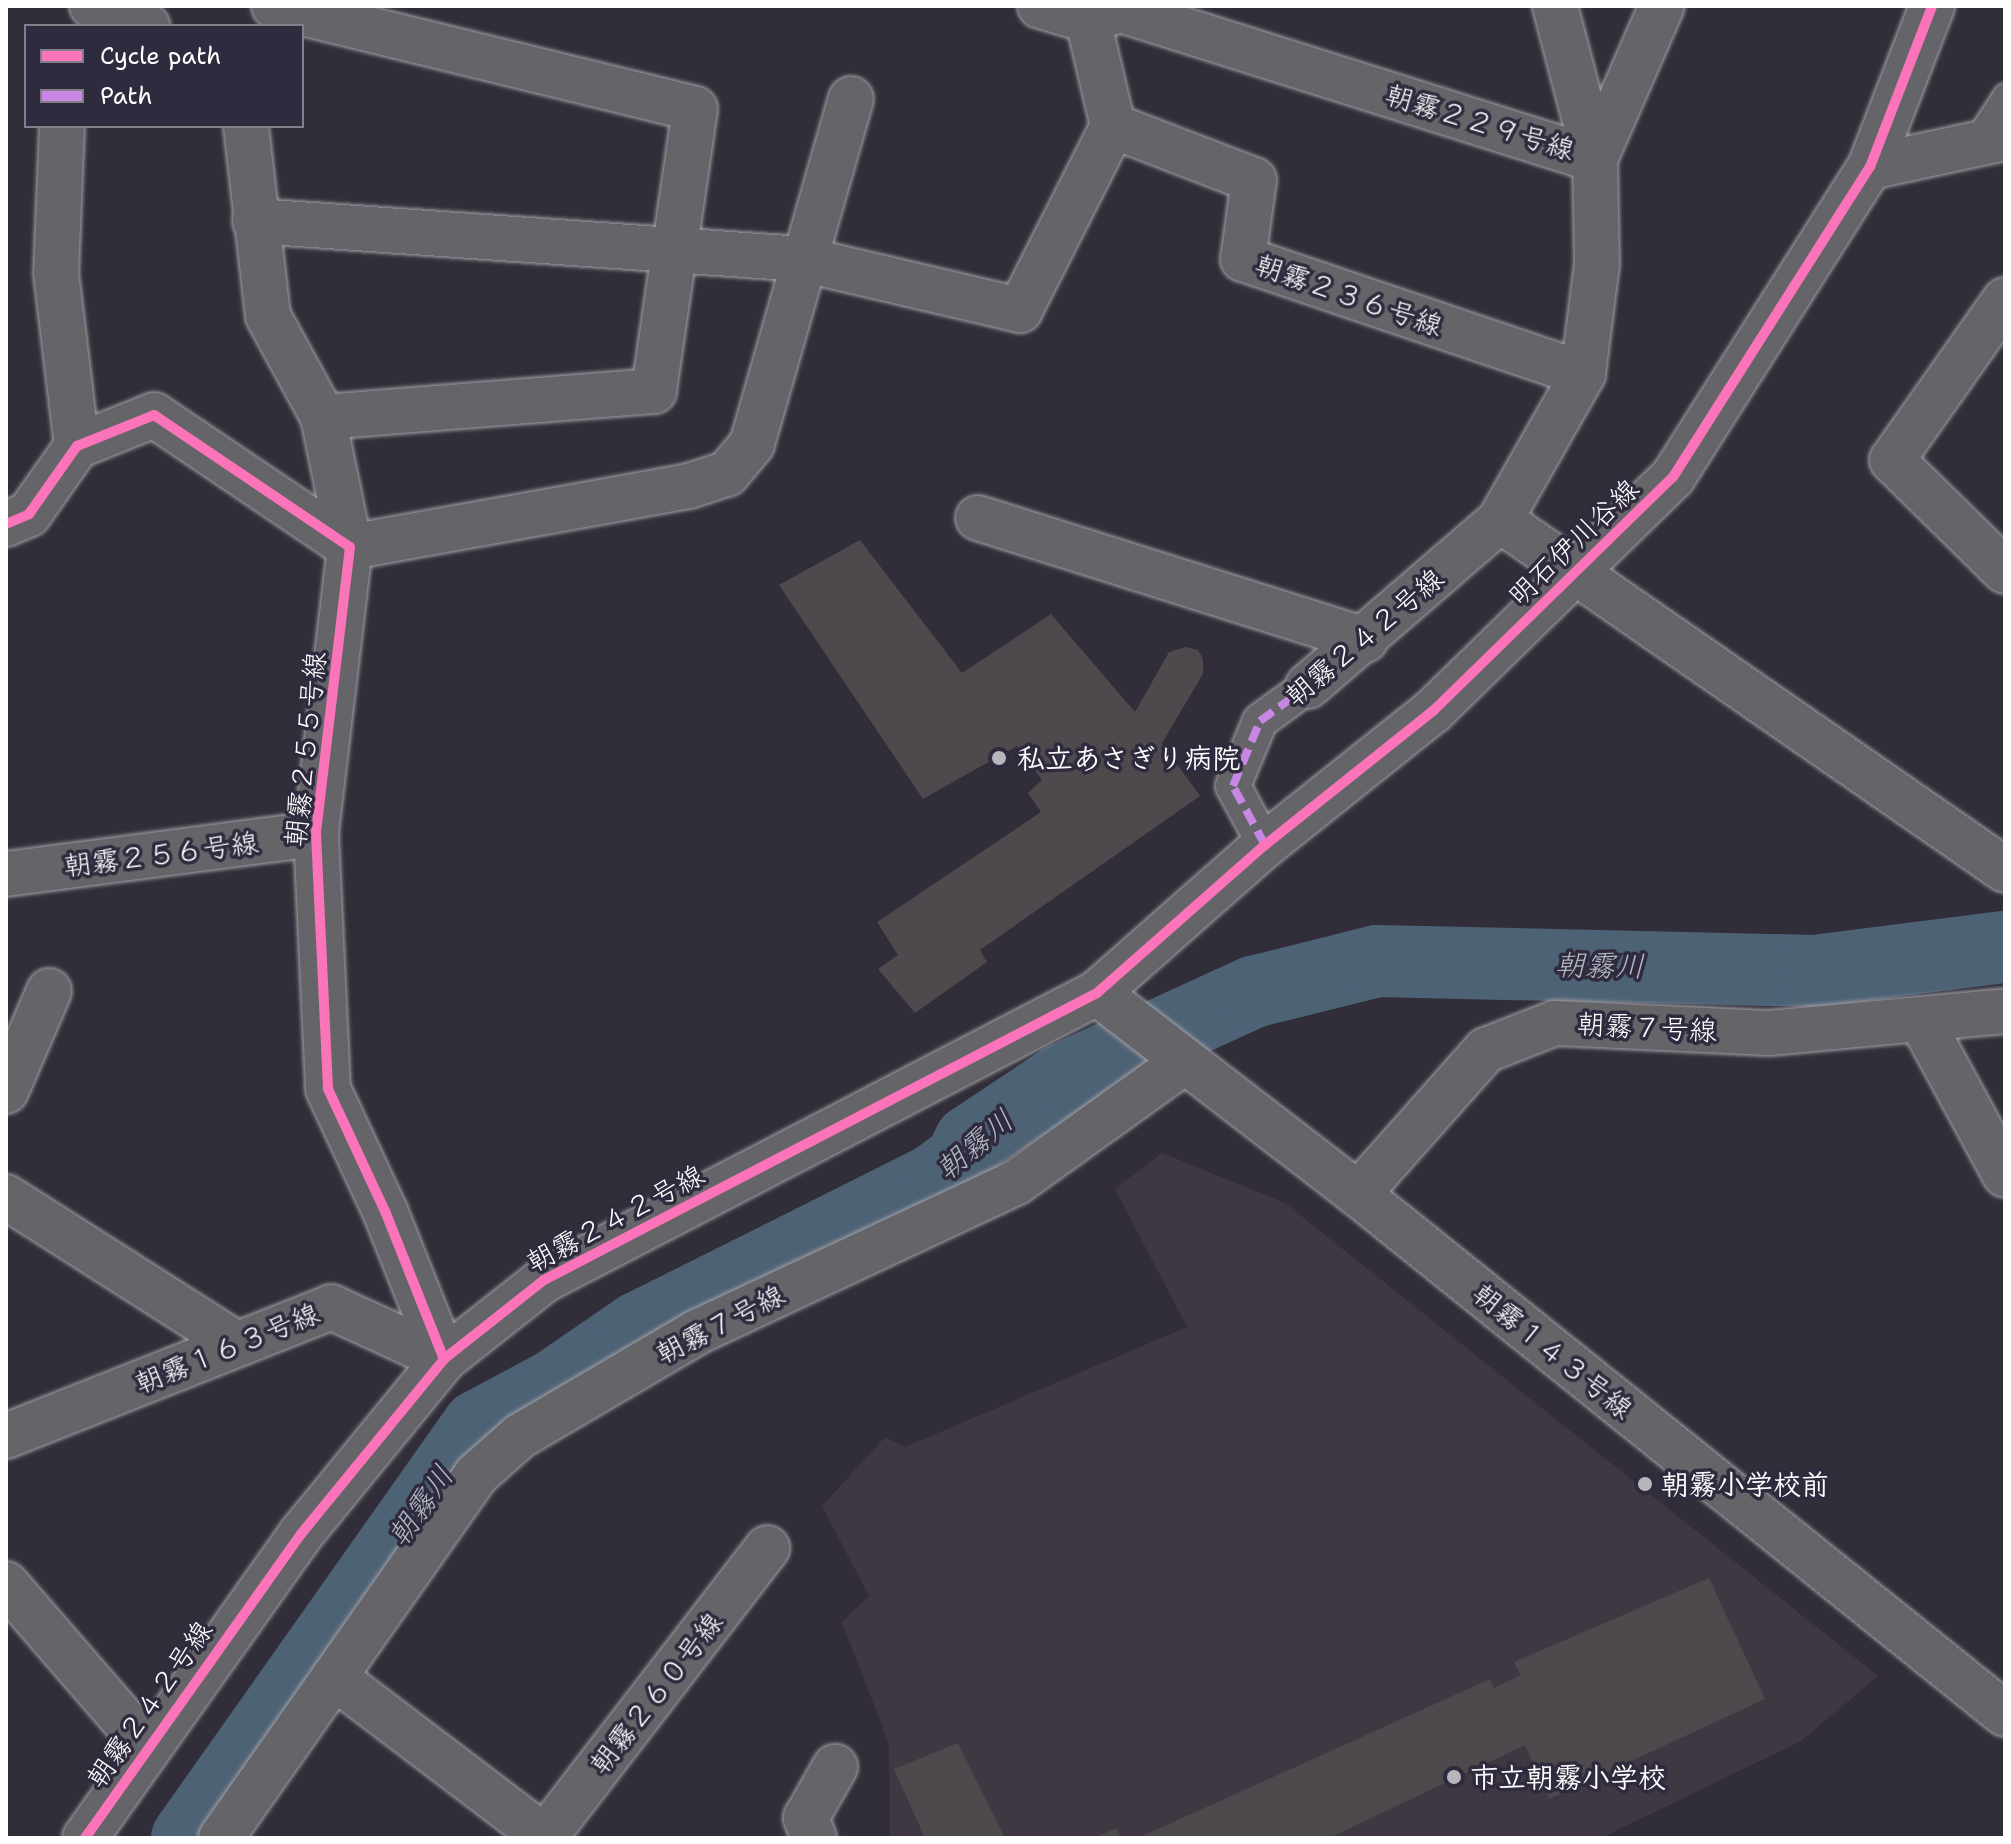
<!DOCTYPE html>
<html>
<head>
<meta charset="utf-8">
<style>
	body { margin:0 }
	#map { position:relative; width:2011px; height:1844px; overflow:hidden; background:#312e39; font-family:"Shantell Sans","Klee One",sans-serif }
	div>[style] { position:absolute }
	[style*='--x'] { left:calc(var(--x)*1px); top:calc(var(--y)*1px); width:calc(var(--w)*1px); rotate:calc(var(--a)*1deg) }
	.built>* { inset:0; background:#3f3843 }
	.river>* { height:72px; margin:-36px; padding:0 36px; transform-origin:36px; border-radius:36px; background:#4e6276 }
	.building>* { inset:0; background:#4d494d }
	.roads { filter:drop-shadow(0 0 2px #a2a1a6) drop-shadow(0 0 2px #a2a1a6) }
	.service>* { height:22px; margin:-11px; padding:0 11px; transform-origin:11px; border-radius:11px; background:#656469 }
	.pedestrian>* { height:34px; margin:-17px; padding:0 17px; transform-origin:17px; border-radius:17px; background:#656469 }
	.minor>* { height:44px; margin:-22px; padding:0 22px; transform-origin:22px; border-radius:22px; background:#656469 }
	.tertiary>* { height:44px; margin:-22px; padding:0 22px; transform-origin:22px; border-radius:22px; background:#656469 }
	.quiet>* { height:8px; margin-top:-4px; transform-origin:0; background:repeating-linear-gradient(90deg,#c787e3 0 16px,transparent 0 24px) }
	.cycleway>* { height:10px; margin:-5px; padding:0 5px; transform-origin:5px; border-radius:5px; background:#fb73b8 }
	.dots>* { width:22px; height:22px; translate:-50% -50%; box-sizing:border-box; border:4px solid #2f2a3d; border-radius:50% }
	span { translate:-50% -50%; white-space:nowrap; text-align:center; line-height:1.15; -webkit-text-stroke:7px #2f2a3d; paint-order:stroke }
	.street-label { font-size:28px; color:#fff }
	.poi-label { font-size:28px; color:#fff; font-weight:700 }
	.left { translate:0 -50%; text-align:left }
	.water-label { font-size:30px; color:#b1bbc4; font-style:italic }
	.frame { position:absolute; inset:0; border:8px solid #fff; pointer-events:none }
	.legend { position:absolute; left:24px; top:24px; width:280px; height:104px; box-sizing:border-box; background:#2f2a3d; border:2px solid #827f8b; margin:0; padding:10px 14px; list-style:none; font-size:24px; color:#fff }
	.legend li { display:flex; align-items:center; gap:16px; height:40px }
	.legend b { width:40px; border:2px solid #827f8b }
</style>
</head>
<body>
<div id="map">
	<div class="built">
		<i style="clip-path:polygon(1162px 1153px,1285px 1203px,1878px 1676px,1801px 1741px,1601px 1838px,890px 1838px,889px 1744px,842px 1622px,869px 1596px,822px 1506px,885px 1437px,905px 1447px,1187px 1327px,1115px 1189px)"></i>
	</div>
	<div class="river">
		<i style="--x:187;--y:1838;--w:504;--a:-54.77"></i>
		<i style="--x:478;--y:1426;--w:87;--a:-28"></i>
		<i style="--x:555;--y:1385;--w:101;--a:-34.5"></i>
		<i style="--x:638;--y:1328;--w:329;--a:-26.6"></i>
		<i style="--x:932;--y:1181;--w:36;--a:-36"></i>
		<i style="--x:961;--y:1160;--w:21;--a:-65"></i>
		<i style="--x:970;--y:1141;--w:112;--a:-33.7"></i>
		<i style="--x:1063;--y:1079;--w:209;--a:-24.6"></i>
		<i style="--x:1253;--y:992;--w:128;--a:-14"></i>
		<i style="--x:1377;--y:961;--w:437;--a:1.3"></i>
		<i style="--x:1814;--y:971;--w:193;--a:-7.2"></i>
	</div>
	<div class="building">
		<i style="clip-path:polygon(860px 540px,962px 673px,1051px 614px,1135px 712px,1169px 652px,1186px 647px,1198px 650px,1203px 659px,1203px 674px,1162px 743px,1200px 796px,980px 950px,987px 962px,915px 1013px,878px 969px,898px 955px,877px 922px,1041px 812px,1028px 793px,1042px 780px,1017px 746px,923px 799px,779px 585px)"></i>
		<i style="clip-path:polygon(1709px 1578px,1765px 1699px,1549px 1799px,1525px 1745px,1329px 1838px,1138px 1838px,1490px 1679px,1494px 1688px,1521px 1675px,1514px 1662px)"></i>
		<i style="clip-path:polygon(958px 1743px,1005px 1838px,925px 1838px,894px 1769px)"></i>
		<i style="clip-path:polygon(1117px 1828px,1121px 1838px,1094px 1838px)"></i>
	</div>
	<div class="roads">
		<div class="service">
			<i style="--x:1975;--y:141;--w:55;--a:-56.9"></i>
		</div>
		<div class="pedestrian">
			<i style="--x:1265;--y:845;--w:67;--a:-118.5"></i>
			<i style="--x:1233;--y:786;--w:70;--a:-67.4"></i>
			<i style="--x:1260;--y:721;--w:59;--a:-36.1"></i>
		</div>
		<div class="minor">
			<i style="--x:92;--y:6;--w:59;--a:20"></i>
			<i style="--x:274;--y:6;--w:433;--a:13.7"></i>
			<i style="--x:695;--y:109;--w:285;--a:98.3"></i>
			<i style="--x:654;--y:391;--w:332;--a:175.5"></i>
			<i style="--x:1040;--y:6;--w:50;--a:16.3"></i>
			<i style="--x:1088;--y:20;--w:15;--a:-74"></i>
			<i style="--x:1555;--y:6;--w:158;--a:75.3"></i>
			<i style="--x:62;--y:126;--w:147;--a:92.3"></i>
			<i style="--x:56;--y:273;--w:174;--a:83.1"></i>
			<i style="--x:246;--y:126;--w:191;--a:83.4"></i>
			<i style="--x:268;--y:316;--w:115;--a:61.4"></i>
			<i style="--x:323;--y:417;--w:133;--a:78.3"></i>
			<i style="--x:350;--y:547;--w:344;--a:-10.2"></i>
			<i style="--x:689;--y:486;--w:40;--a:-18"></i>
			<i style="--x:727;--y:474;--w:39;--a:-50"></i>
			<i style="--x:752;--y:444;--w:359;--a:-74"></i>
			<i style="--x:1113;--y:126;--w:109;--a:-103.3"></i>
			<i style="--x:1088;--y:20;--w:34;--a:-17"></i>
			<i style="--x:1121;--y:10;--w:497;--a:17.5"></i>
			<i style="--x:1595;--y:159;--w:105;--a:88.9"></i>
			<i style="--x:1597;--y:264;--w:111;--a:97.3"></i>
			<i style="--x:1583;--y:374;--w:168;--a:119.6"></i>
			<i style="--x:1113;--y:126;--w:151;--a:21"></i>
			<i style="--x:1254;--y:180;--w:80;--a:97.9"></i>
			<i style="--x:1243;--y:259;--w:359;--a:18.7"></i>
			<i style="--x:1595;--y:159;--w:167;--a:-66.4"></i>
			<i style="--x:1870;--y:167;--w:138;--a:-12.1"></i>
			<i style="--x:255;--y:221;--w:548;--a:3.97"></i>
			<i style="--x:802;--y:259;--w:224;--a:13.2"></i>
			<i style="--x:1020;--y:310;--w:206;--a:-63.2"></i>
			<i style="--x:2005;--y:300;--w:196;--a:125.2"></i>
			<i style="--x:1892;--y:460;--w:158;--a:44.5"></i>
			<i style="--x:978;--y:518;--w:406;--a:17.5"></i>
			<i style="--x:6;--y:524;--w:25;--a:-23"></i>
			<i style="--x:29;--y:514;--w:83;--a:-54.8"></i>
			<i style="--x:77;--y:446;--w:83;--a:-21.9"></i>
			<i style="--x:154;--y:415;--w:236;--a:34"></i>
			<i style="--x:350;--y:547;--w:289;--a:96.8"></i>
			<i style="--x:316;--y:834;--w:255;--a:87.3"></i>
			<i style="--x:328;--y:1089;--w:135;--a:65"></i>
			<i style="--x:385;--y:1211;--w:159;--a:68.3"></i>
			<i style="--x:1308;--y:686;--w:254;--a:-40.8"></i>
			<i style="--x:1500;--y:520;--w:614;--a:34.72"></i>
			<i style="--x:6;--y:874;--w:313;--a:-7.4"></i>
			<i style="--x:1922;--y:1022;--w:174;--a:61.5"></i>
			<i style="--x:6;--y:1091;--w:109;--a:-66.7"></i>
			<i style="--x:1358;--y:1194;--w:193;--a:-48.4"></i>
			<i style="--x:1486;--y:1050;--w:74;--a:-21.4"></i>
			<i style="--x:1555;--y:1023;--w:214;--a:2.7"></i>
			<i style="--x:1769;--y:1033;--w:237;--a:-5.3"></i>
			<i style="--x:6;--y:1197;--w:274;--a:32.5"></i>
			<i style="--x:6;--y:1436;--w:350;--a:-21.6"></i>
			<i style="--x:331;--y:1307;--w:124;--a:24.7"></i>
			<i style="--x:6;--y:1584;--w:216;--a:49.1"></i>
			<i style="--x:334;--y:1677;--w:265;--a:37.2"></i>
			<i style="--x:221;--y:1838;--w:444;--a:-54.9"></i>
			<i style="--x:476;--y:1475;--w:59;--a:-41.6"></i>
			<i style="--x:520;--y:1436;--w:205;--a:-30.4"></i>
			<i style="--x:697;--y:1332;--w:353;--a:-25.1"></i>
			<i style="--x:1017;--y:1182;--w:206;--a:-35.7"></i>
			<i style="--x:544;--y:1838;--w:366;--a:-52.4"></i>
			<i style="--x:814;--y:1838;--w:22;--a:-112"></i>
			<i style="--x:806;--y:1818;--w:59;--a:-60.4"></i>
		</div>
		<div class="tertiary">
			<i style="--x:1097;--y:993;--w:329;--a:37.6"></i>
			<i style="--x:1358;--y:1194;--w:830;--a:38.79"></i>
			<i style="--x:85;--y:1838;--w:373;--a:-54.6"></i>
			<i style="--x:301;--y:1534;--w:226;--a:-50.7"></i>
			<i style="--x:444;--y:1359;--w:127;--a:-38.3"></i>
			<i style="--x:544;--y:1280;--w:623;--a:-27.43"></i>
			<i style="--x:1097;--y:993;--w:224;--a:-41.4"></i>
			<i style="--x:1265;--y:845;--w:215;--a:-38.6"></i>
			<i style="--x:1433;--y:711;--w:335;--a:-44.3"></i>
			<i style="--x:1673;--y:477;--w:367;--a:-57.6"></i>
			<i style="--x:1870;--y:167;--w:173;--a:-68.9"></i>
		</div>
	</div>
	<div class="quiet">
		<i style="--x:1265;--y:845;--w:67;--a:-118.5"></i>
		<i style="--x:1233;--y:786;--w:70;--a:-67.4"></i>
		<i style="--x:1260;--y:721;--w:59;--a:-36.1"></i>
	</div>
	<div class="cycleway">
		<i style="--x:6;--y:524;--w:25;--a:-23"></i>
		<i style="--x:29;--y:514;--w:83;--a:-54.8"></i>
		<i style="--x:77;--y:446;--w:83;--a:-21.9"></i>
		<i style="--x:154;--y:415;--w:236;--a:34"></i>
		<i style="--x:350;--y:547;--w:289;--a:96.8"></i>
		<i style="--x:316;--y:834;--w:255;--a:87.3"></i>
		<i style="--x:328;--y:1089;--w:135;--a:65"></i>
		<i style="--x:385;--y:1211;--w:159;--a:68.3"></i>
		<i style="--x:85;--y:1838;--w:373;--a:-54.6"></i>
		<i style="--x:301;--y:1534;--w:226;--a:-50.7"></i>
		<i style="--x:444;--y:1359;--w:127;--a:-38.3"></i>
		<i style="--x:544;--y:1280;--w:623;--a:-27.43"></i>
		<i style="--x:1097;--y:993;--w:224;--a:-41.4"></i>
		<i style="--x:1265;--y:845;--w:215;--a:-38.6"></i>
		<i style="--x:1433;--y:711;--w:335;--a:-44.3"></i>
		<i style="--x:1673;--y:477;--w:367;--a:-57.6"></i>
		<i style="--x:1870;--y:167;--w:173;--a:-68.9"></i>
	</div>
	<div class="dots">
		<i style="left:999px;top:758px;background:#b7b6ba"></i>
		<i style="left:1645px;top:1484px;background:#b7b6ba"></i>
		<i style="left:1454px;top:1777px;background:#b7b6ba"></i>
	</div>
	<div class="street-label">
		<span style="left:1480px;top:122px;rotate:17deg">朝霧２２９号線</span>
		<span style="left:1349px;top:295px;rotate:19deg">朝霧２３６号線</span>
		<span style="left:1573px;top:542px;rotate:-44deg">明石伊川谷線</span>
		<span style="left:1364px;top:637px;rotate:-40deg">朝霧２４２号線</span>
		<span style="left:305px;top:749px;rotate:-84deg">朝霧２５５号線</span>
		<span style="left:161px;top:854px;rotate:-7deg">朝霧２５６号線</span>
		<span style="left:1647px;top:1027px;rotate:3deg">朝霧７号線</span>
		<span style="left:615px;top:1218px;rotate:-28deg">朝霧２４２号線</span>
		<span style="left:720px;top:1324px;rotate:-27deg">朝霧７号線</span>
		<span style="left:227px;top:1348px;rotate:-22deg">朝霧１６３号線</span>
		<span style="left:1553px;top:1351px;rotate:39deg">朝霧１４３号線</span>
		<span style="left:656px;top:1693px;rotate:-52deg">朝霧２６０号線</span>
		<span style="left:149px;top:1704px;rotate:-55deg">朝霧２４２号線</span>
	</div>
	<div class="poi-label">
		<span class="left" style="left:1017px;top:758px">私立あさぎり病院</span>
		<span class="left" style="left:1661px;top:1484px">朝霧小学校前</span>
		<span class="left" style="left:1470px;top:1777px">市立朝霧小学校</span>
	</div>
	<div class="water-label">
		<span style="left:1600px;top:966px;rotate:1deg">朝霧川</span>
		<span style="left:975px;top:1145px;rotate:-40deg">朝霧川</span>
		<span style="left:421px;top:1506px;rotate:-55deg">朝霧川</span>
	</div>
	<div class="frame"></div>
	<ul class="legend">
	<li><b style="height:10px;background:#fb73b8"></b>Cycle path</li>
	<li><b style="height:10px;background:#c787e3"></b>Path</li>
	</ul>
</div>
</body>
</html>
